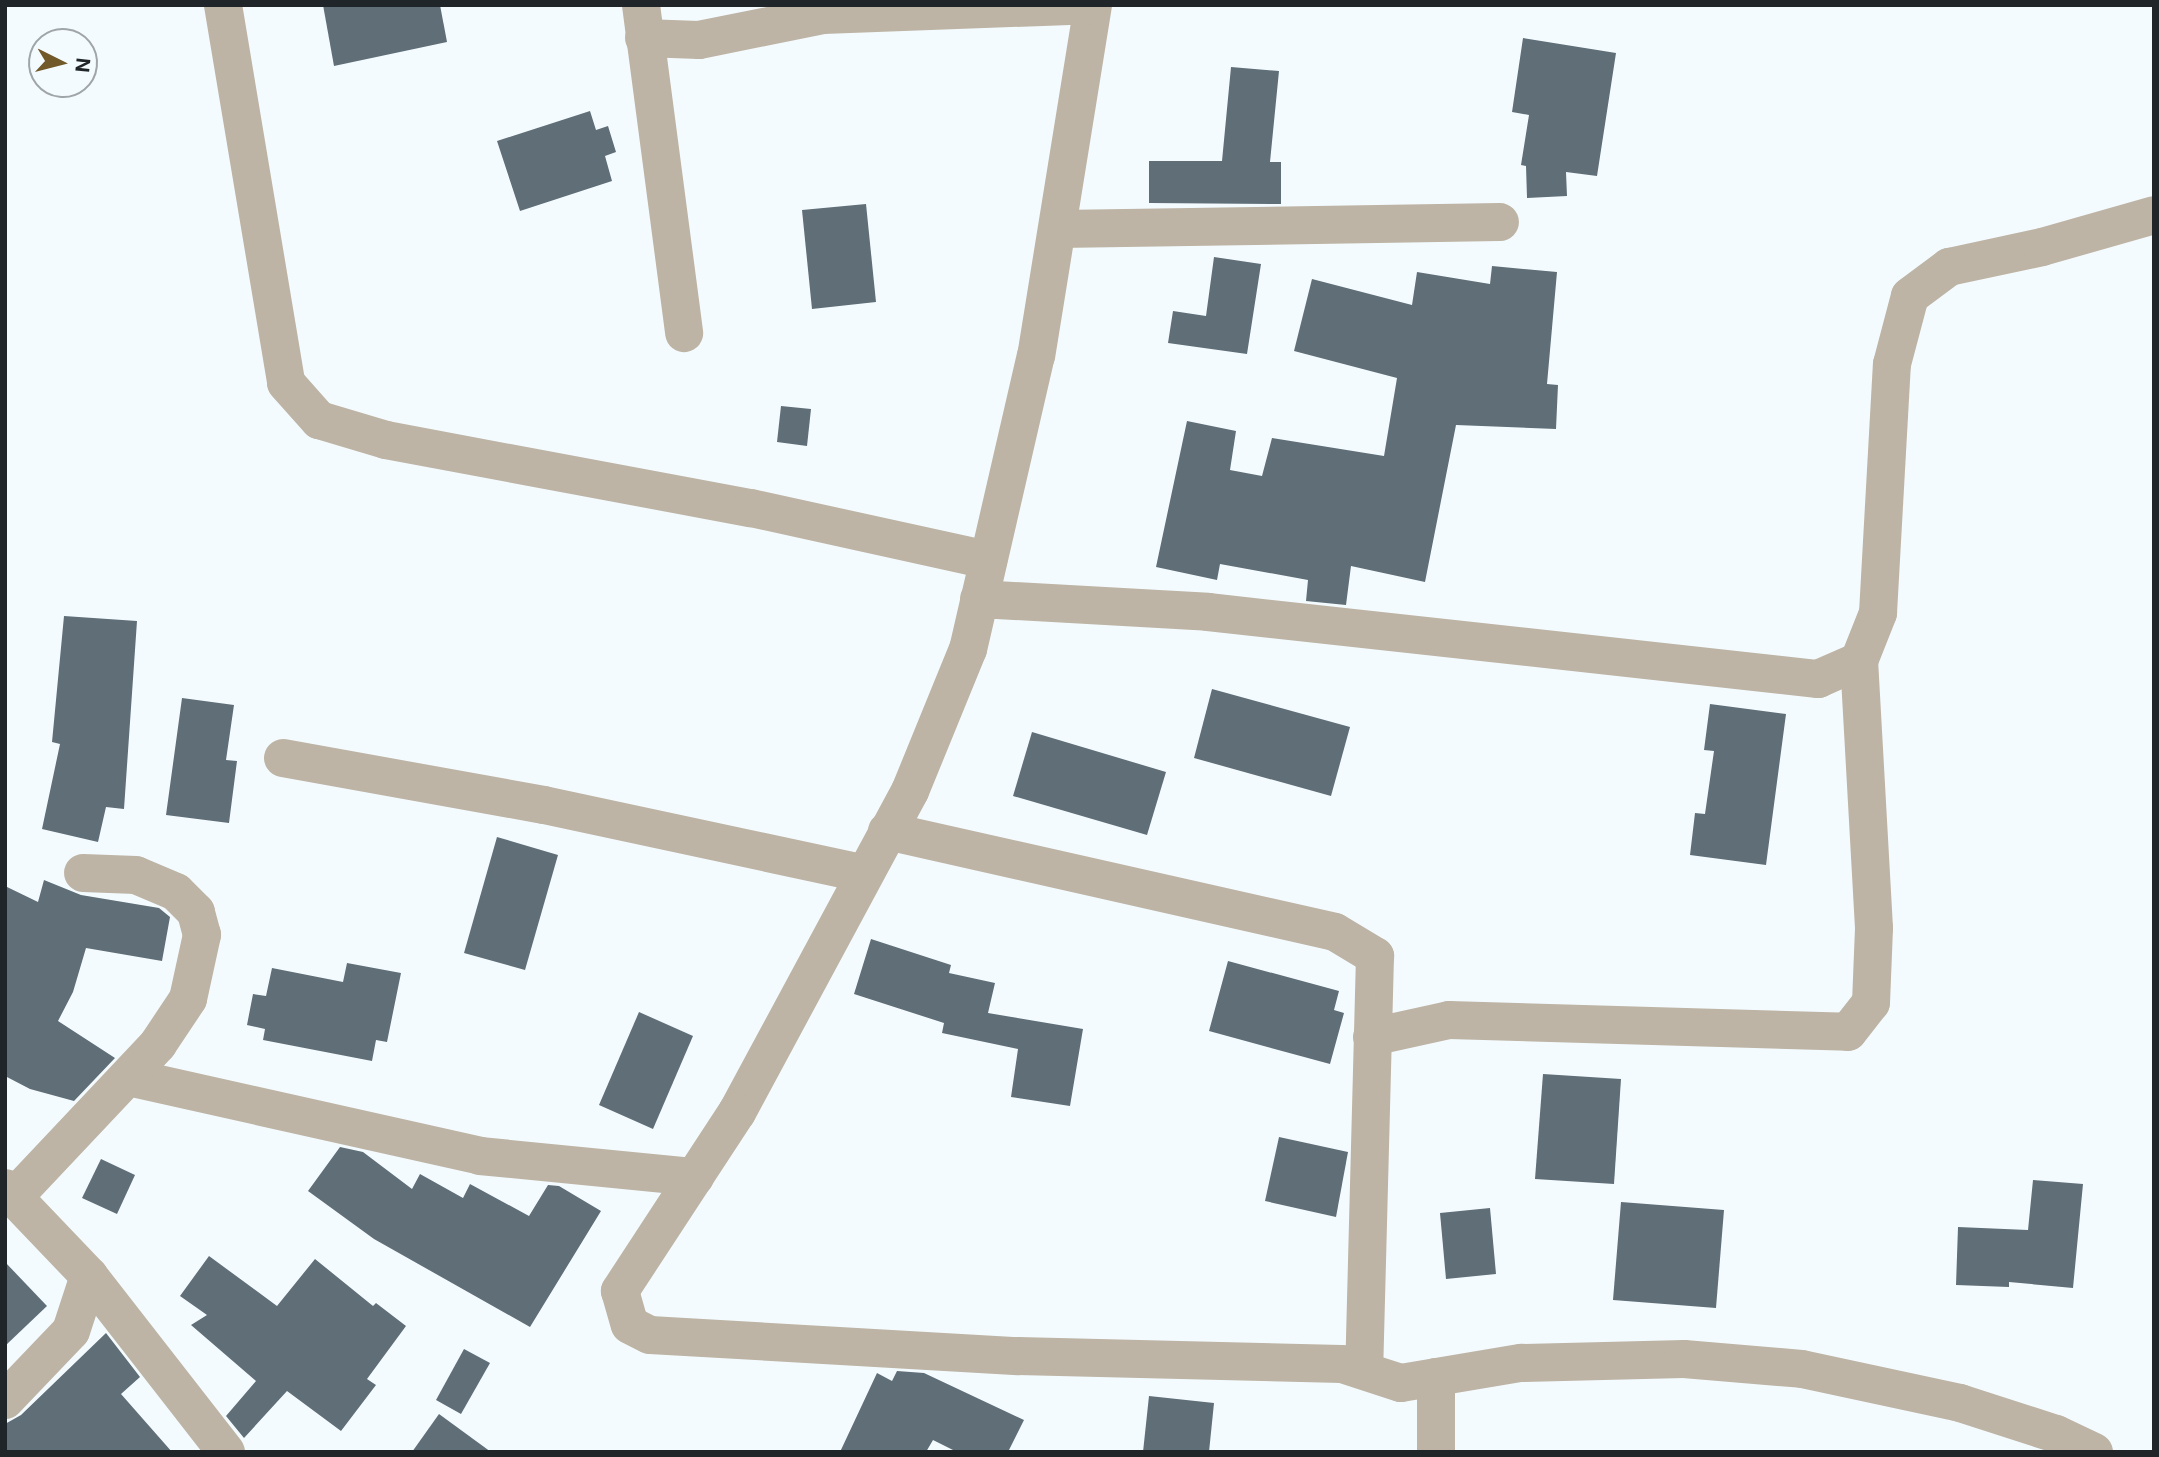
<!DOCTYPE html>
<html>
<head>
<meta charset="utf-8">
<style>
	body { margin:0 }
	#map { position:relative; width:2159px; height:1457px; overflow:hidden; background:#f4fbff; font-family:Inter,sans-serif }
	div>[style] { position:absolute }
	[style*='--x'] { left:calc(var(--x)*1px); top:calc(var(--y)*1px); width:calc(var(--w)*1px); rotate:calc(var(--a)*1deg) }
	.building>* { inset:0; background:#5f6e77 }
	.minor>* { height:38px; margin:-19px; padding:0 19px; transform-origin:19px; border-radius:19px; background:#bdb4a5 }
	span { translate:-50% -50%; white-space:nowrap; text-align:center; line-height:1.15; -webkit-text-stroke:7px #f4fbff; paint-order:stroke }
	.frame { position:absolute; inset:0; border:7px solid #1f2529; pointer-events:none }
	.north { position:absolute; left:28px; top:28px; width:70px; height:70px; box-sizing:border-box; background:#f4fbff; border:2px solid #9fa5a9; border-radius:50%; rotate:96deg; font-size:19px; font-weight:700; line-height:28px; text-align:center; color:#1f2529 }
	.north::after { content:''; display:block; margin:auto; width:24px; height:32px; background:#71592a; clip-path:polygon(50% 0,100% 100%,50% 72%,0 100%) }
</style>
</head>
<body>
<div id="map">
	<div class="building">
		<i style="clip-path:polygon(323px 5px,440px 5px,447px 42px,334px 66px)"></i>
		<i style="clip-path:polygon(1523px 38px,1616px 53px,1597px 176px,1566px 172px,1567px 196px,1527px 198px,1526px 166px,1521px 165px,1529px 115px,1512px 112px)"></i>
		<i style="clip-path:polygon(1231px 67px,1279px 71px,1270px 162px,1281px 162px,1281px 204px,1149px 203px,1149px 161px,1222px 161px)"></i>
		<i style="clip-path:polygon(590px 111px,596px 130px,608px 126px,616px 152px,605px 156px,612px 181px,520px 211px,497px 141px)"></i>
		<i style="clip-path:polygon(866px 204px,876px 302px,812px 309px,802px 210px)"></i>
		<i style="clip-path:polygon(1214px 257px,1261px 264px,1247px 354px,1168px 343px,1173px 311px,1206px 316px)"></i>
		<i style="clip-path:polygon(1492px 266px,1557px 272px,1547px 384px,1558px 385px,1556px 429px,1456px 425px,1425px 582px,1351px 566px,1346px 605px,1306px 601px,1308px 580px,1220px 564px,1217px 580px,1156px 567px,1187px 421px,1236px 431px,1230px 470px,1262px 476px,1272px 438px,1384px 456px,1397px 378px,1294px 351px,1312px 279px,1412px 305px,1417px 272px,1490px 284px)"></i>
		<i style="clip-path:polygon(781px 406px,811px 409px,807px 446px,777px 442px)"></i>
		<i style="clip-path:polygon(64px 616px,137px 621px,124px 809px,106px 807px,98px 842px,42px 829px,60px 744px,52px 742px)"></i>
		<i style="clip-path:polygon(1212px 689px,1350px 727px,1331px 796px,1194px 758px)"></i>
		<i style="clip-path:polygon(182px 698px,234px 705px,226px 760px,237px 761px,229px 823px,166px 815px)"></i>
		<i style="clip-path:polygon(1710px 704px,1786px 714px,1766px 865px,1690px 855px,1695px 813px,1705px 814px,1714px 751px,1704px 750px)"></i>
		<i style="clip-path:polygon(1032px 732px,1166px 772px,1147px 835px,1013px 796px)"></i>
		<i style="clip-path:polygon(497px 837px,558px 855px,525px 970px,464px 953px)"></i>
		<i style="clip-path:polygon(44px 880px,81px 895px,159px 908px,170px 917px,162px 961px,86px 948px,73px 992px,58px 1021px,115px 1058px,74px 1101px,30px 1089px,5px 1076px,5px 886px,38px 902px)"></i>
		<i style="clip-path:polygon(871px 939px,951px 965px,949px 973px,995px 983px,988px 1013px,1083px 1029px,1070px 1106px,1011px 1097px,1018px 1049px,942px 1033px,944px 1023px,854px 994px)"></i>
		<i style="clip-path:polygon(1228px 961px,1339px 991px,1334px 1010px,1344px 1013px,1330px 1064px,1209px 1031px)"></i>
		<i style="clip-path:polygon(347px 963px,401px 973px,387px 1042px,376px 1040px,372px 1061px,263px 1040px,265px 1029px,247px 1025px,253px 994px,266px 996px,272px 968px,343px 982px)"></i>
		<i style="clip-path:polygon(639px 1012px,693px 1036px,653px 1129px,599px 1105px)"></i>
		<i style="clip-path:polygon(1543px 1074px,1621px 1079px,1614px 1184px,1535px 1179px)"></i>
		<i style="clip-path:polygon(1279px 1137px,1348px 1152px,1336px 1217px,1265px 1201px)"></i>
		<i style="clip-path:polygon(340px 1147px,363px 1152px,412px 1189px,420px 1174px,463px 1198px,470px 1184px,529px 1216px,548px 1185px,559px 1186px,601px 1211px,530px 1327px,374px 1239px,308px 1191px)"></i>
		<i style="clip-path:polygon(101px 1159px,135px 1175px,117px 1214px,82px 1198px)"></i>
		<i style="clip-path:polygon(2033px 1180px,2083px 1184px,2073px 1288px,2009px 1282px,2009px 1287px,1956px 1285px,1958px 1227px,2028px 1230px)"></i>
		<i style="clip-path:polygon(1621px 1202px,1724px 1210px,1716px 1308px,1613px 1300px)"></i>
		<i style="clip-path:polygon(1490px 1208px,1496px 1274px,1446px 1279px,1440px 1213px)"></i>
		<i style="clip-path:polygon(209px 1256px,277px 1306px,315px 1259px,373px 1306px,376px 1303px,406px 1326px,367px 1379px,376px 1385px,341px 1431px,287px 1391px,244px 1438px,226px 1416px,256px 1381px,191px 1325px,207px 1315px,180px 1296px)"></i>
		<i style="clip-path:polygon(5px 1262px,47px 1306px,5px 1346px)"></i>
		<i style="clip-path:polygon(106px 1333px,140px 1377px,121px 1394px,172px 1452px,5px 1452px,5px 1424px,21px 1415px)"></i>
		<i style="clip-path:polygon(464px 1349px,490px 1363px,461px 1414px,436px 1400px)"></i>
		<i style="clip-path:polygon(897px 1371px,924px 1373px,1024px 1420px,1008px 1452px,957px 1452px,933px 1440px,926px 1452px,840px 1452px,877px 1373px,892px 1381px)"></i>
		<i style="clip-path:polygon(1149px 1396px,1214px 1403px,1209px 1452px,1143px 1452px)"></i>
		<i style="clip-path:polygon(439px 1414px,491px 1452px,412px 1452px)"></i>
	</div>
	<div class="minor">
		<i style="--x:223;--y:5;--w:383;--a:80.5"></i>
		<i style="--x:286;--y:383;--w:50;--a:48.3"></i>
		<i style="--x:319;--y:420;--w:70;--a:16.6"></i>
		<i style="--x:386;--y:440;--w:371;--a:10.6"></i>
		<i style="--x:751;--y:508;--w:243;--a:12.4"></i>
		<i style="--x:641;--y:5;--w:331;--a:82.5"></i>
		<i style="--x:1093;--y:5;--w:355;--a:99.2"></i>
		<i style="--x:1036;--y:355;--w:302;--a:103"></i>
		<i style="--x:968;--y:649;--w:153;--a:112.2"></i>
		<i style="--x:910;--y:791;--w:365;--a:118.3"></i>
		<i style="--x:737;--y:1112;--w:214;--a:123.2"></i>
		<i style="--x:620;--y:1291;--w:35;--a:74"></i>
		<i style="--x:630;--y:1325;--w:22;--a:27"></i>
		<i style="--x:650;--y:1335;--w:369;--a:3.3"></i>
		<i style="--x:1018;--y:1356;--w:324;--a:1.4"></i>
		<i style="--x:1342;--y:1364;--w:62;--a:17.9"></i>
		<i style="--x:1401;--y:1383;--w:122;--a:-9.5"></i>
		<i style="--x:1521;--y:1363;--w:163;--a:-1.4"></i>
		<i style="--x:1684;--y:1359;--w:118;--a:4.8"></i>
		<i style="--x:1802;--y:1369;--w:162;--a:12.1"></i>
		<i style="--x:1960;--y:1403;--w:101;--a:17.9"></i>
		<i style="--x:2056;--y:1434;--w:42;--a:25.3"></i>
		<i style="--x:644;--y:38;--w:55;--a:2.1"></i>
		<i style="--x:699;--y:40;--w:126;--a:-11.4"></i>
		<i style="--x:823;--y:15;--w:267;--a:-2.1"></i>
		<i style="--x:1059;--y:229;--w:441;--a:-0.9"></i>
		<i style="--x:979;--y:599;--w:229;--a:3.2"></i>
		<i style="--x:1208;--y:612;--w:614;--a:6.27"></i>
		<i style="--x:1818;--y:679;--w:45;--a:-23.7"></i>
		<i style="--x:1859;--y:661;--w:52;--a:-68.4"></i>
		<i style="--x:1878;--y:613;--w:249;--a:-86.8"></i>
		<i style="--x:1892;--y:364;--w:70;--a:-75.2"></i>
		<i style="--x:1910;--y:296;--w:49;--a:-36.6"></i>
		<i style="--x:1949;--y:267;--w:95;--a:-12.1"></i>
		<i style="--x:2042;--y:247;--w:116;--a:-15.9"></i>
		<i style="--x:283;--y:758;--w:265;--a:10.2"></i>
		<i style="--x:544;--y:805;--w:325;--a:12.1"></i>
		<i style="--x:887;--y:831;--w:459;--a:12.7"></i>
		<i style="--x:1335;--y:932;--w:47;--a:31"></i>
		<i style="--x:1375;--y:956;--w:414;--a:91.5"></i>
		<i style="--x:1372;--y:1037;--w:79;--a:-12.4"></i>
		<i style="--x:1449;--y:1020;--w:399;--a:1.7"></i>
		<i style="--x:1848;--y:1032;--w:37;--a:-52"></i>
		<i style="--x:1871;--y:1003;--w:75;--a:-87.7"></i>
		<i style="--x:1874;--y:928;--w:267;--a:-93.2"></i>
		<i style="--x:128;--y:1077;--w:361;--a:12.6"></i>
		<i style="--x:480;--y:1156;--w:216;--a:5.6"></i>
		<i style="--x:5;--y:1188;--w:122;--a:46.3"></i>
		<i style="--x:89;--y:1276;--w:223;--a:52.1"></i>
		<i style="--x:14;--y:1197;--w:210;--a:-46.7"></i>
		<i style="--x:158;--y:1044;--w:54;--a:-56.3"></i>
		<i style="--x:188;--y:999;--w:66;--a:-77.7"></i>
		<i style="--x:202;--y:935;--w:24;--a:-105"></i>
		<i style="--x:196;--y:912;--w:28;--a:-135"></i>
		<i style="--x:176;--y:892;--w:43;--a:-157"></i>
		<i style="--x:136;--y:875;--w:53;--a:-177.8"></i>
		<i style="--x:5;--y:1400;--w:95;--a:-46.3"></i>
		<i style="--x:71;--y:1331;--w:58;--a:-71.9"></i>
		<i style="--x:1436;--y:1452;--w:75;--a:-90"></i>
	</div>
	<div class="frame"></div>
	<div class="north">N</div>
</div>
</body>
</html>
